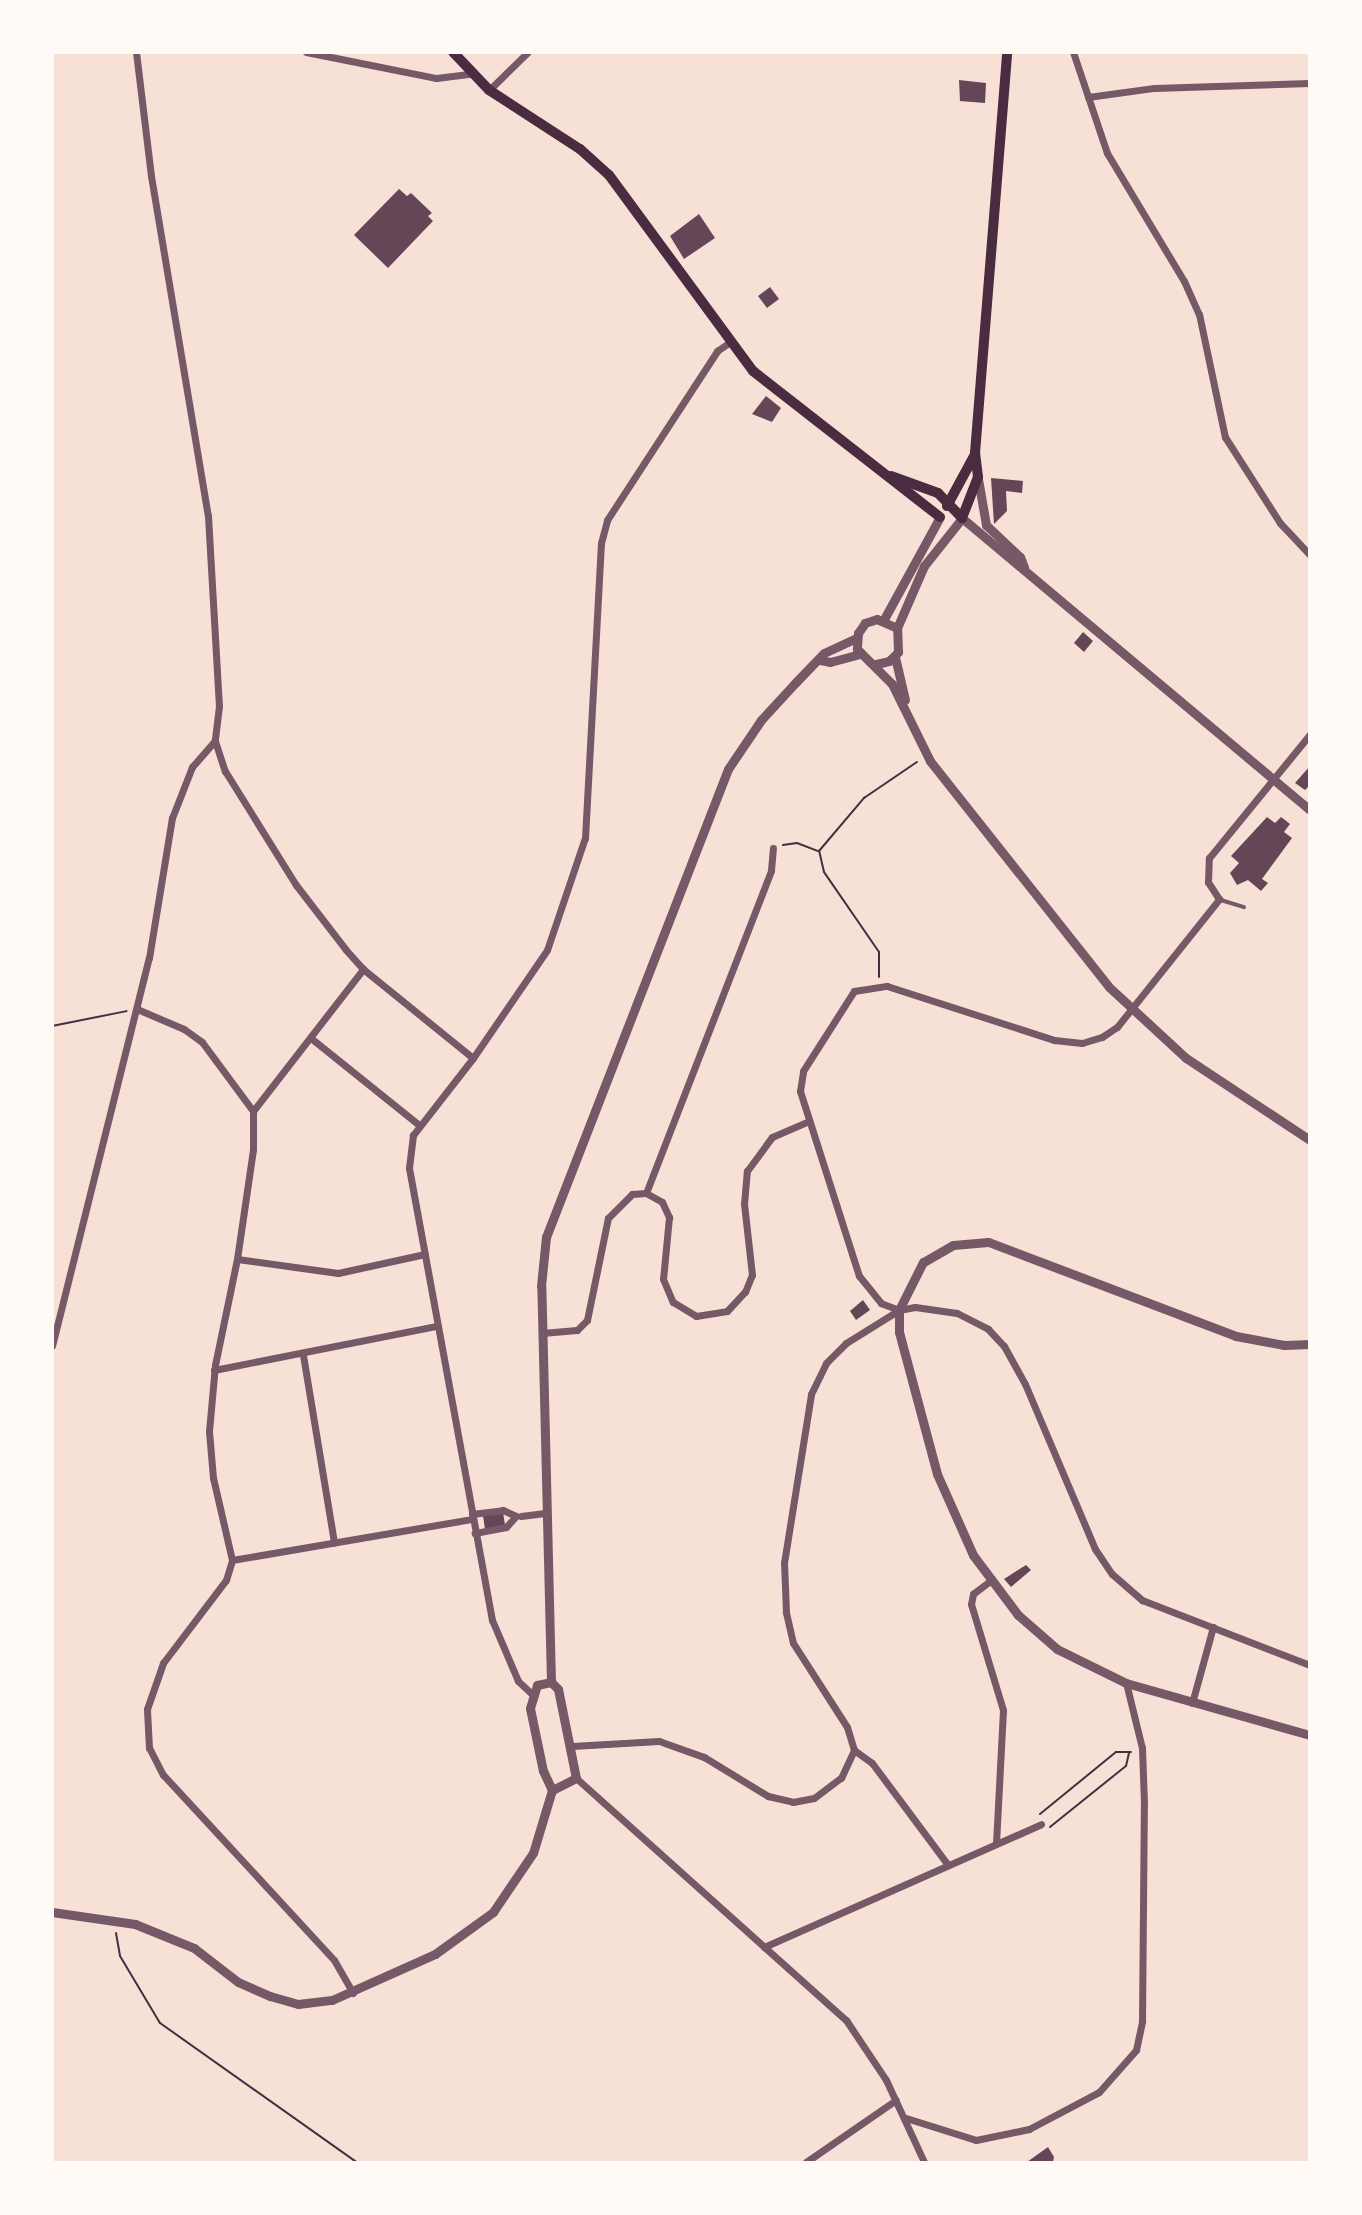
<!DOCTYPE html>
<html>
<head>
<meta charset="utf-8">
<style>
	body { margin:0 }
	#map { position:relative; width:1362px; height:2215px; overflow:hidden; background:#f7e1d7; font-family:"Varela Round",sans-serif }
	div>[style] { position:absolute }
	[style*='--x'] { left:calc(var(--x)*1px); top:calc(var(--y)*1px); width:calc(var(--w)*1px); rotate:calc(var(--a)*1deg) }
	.building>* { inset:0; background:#644757 }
	.path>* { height:2px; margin:-1px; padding:0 1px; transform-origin:1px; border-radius:1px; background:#4a2c40 }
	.service>* { height:3.5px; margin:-1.75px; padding:0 1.75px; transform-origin:1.75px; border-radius:1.75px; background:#755966 }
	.minor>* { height:7px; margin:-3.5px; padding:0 3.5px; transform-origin:3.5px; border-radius:3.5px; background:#755966 }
	.tertiary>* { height:9px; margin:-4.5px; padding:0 4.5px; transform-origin:4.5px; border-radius:4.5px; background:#755966 }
	.secondary>* { height:10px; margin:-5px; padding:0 5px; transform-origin:5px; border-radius:5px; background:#4a2c40 }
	span { translate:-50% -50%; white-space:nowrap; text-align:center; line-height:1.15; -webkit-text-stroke:7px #fffaf5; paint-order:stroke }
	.frame { position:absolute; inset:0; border:54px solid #fffaf5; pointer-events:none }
</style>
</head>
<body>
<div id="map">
	<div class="building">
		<i style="clip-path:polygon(959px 80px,986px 83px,985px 103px,960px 101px)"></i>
		<i style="clip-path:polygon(399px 189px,407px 196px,411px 193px,432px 213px,428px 216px,433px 221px,388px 268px,354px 235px)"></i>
		<i style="clip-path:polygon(699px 214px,715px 238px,684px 259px,670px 236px)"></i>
		<i style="clip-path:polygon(770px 287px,779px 299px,767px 308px,758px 296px)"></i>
		<i style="clip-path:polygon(766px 396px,781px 408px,772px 422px,752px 414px)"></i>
		<i style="clip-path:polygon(991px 478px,1023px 481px,1022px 493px,1006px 491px,1007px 511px,994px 524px)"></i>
		<i style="clip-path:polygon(1083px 632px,1093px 641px,1084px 652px,1074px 643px)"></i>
		<i style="clip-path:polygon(1310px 766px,1310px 785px,1305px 790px,1295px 783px)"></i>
		<i style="clip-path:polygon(1267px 817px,1275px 823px,1281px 817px,1285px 820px,1290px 824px,1284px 832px,1292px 838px,1262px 879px,1268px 883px,1261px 891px,1248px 880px,1237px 885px,1230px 873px,1239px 863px,1231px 856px)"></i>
		<i style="clip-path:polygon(863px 1300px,870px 1310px,856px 1320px,850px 1311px)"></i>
		<i style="clip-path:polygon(503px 1512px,505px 1525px,485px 1529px,483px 1516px)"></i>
		<i style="clip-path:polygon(1026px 1565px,1031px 1570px,1011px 1587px,1004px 1579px)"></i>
		<i style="clip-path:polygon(1048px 2147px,1054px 2157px,1053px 2162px,1027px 2162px)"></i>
	</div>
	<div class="path">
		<i style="--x:783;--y:845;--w:14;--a:-8"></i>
		<i style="--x:797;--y:843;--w:22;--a:21"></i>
		<i style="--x:879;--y:977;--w:25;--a:-90"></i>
		<i style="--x:879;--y:952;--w:97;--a:-124.5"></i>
		<i style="--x:824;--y:872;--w:22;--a:-103"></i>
		<i style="--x:819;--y:851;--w:70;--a:-49.7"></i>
		<i style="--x:864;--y:798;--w:64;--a:-34.2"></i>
		<i style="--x:52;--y:1026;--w:76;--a:-11.3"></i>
		<i style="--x:1040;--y:1814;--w:98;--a:-39.2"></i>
		<i style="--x:1116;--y:1752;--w:15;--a:0"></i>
		<i style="--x:1050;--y:1827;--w:97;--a:-38.8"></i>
		<i style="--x:1126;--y:1766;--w:13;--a:-77"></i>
		<i style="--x:116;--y:1933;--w:23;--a:80"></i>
		<i style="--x:120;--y:1956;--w:78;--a:59.2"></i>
		<i style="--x:160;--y:2023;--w:240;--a:35.3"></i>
	</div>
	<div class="service">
		<i style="--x:1221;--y:900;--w:24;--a:17"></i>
	</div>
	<div class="minor">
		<i style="--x:136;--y:52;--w:125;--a:83.1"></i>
		<i style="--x:151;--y:176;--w:345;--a:80.5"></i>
		<i style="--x:208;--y:516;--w:190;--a:86.7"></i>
		<i style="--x:219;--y:706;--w:35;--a:97"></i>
		<i style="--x:215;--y:741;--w:32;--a:72"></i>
		<i style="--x:225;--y:771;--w:134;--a:58.1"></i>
		<i style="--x:296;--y:885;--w:82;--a:52.4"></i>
		<i style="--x:346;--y:950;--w:25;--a:48"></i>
		<i style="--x:363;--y:969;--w:141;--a:39"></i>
		<i style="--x:473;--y:1058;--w:98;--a:127.9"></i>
		<i style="--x:413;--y:1135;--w:33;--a:97"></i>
		<i style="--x:409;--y:1168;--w:460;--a:79.6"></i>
		<i style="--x:492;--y:1620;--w:66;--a:66.9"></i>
		<i style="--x:518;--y:1681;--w:18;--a:43"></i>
		<i style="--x:306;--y:52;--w:133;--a:11.3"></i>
		<i style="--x:436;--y:78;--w:35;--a:-7"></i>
		<i style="--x:1073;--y:52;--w:107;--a:71.4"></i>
		<i style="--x:1107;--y:153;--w:149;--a:59"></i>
		<i style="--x:1184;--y:281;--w:36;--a:66"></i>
		<i style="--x:1199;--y:314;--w:126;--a:78.1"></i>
		<i style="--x:1225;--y:437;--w:102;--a:57.4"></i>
		<i style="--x:1280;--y:523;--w:44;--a:46.8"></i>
		<i style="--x:489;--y:90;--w:54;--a:-44.3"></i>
		<i style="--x:1088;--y:97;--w:67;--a:-7.8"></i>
		<i style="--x:1154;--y:88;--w:156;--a:-1.8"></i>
		<i style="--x:137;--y:1009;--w:51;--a:23.1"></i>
		<i style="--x:184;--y:1029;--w:22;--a:36"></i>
		<i style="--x:202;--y:1042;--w:86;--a:53.5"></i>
		<i style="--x:312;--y:1039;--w:137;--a:38.8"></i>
		<i style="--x:473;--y:1058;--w:131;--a:-55.6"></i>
		<i style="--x:547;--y:950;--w:118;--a:-71.3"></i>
		<i style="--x:585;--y:838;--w:295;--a:-86.9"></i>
		<i style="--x:601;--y:543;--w:24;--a:-75"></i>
		<i style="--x:607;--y:520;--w:202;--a:-56.9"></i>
		<i style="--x:717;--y:351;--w:16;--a:-35"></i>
		<i style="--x:646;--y:1193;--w:346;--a:-68.8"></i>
		<i style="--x:771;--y:870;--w:22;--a:-85"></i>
		<i style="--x:237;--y:1259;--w:102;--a:7.9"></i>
		<i style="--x:338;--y:1273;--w:89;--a:-12.3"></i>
		<i style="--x:899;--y:1310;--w:19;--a:-159"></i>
		<i style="--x:881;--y:1303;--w:35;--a:-129"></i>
		<i style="--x:859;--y:1276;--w:194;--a:-107.7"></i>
		<i style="--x:800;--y:1091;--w:20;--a:-81"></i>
		<i style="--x:803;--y:1071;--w:95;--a:-57.5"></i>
		<i style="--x:854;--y:991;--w:33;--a:-9"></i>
		<i style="--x:887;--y:986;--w:176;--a:17.9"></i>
		<i style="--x:1054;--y:1040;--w:28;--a:6"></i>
		<i style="--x:1082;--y:1043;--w:21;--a:-17"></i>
		<i style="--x:1102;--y:1037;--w:18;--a:-34"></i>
		<i style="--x:1117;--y:1027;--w:164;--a:-51.4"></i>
		<i style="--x:1219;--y:899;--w:20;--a:-123"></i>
		<i style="--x:1208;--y:882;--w:24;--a:-88"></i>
		<i style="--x:1209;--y:858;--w:160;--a:-50.8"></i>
		<i style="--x:542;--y:1333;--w:35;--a:-5"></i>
		<i style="--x:577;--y:1330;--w:14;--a:-45"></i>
		<i style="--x:587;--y:1320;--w:104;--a:-78.4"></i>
		<i style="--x:608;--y:1218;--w:34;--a:-45"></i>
		<i style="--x:632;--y:1194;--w:14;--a:-4"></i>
		<i style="--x:646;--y:1193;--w:18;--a:29"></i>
		<i style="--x:662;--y:1202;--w:17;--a:65"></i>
		<i style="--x:669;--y:1217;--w:62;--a:95.5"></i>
		<i style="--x:663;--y:1279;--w:25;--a:67"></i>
		<i style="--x:673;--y:1302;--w:27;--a:31"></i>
		<i style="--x:696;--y:1316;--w:31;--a:-9"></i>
		<i style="--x:727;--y:1311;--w:26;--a:-47"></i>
		<i style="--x:745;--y:1292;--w:18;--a:-68"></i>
		<i style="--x:752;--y:1275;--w:71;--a:-96.4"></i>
		<i style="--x:744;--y:1204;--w:33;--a:-85"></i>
		<i style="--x:747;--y:1171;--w:42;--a:-53.7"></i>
		<i style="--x:772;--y:1137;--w:40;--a:-23.4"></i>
		<i style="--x:52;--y:1346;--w:400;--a:-76"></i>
		<i style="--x:149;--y:958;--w:142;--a:-80.7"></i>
		<i style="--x:172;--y:818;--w:55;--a:-68.6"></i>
		<i style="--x:192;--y:767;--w:35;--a:-49"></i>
		<i style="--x:303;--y:1355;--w:190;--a:80.6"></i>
		<i style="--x:214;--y:1370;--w:227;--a:-11.2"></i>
		<i style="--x:472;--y:1514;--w:31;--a:-7"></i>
		<i style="--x:503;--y:1510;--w:14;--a:25"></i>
		<i style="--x:516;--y:1516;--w:15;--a:132"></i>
		<i style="--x:506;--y:1527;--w:32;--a:169"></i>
		<i style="--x:521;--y:1516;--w:26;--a:-7"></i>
		<i style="--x:232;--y:1560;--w:244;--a:-9.7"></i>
		<i style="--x:990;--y:1581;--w:21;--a:143"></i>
		<i style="--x:973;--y:1594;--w:10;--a:101"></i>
		<i style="--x:971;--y:1604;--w:111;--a:73.2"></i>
		<i style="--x:1003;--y:1710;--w:132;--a:93"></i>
		<i style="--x:1192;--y:1703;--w:79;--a:-74.6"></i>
		<i style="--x:572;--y:1746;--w:87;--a:-3.3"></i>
		<i style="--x:659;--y:1741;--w:48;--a:19.6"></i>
		<i style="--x:704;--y:1757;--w:75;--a:31.4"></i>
		<i style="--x:768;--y:1796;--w:26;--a:13"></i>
		<i style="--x:793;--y:1802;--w:21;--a:-11"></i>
		<i style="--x:814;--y:1798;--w:34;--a:-37"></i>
		<i style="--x:841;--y:1778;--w:31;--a:-65"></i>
		<i style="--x:854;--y:1750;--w:24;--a:-107"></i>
		<i style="--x:847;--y:1727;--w:100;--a:-122.7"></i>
		<i style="--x:793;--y:1643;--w:32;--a:-103"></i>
		<i style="--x:786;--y:1612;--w:49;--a:-92.3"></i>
		<i style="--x:784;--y:1563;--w:171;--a:-80.9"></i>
		<i style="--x:811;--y:1394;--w:34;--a:-64"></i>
		<i style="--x:826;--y:1363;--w:28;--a:-45"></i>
		<i style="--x:846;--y:1343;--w:62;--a:-31.9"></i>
		<i style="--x:899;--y:1310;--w:16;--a:-11"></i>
		<i style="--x:915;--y:1307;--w:42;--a:8.1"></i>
		<i style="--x:957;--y:1313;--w:35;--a:27"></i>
		<i style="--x:988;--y:1329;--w:23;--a:47"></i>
		<i style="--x:1004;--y:1346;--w:43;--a:61.1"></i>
		<i style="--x:1025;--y:1384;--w:179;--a:67"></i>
		<i style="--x:1095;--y:1549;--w:30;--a:56"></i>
		<i style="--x:1112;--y:1574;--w:40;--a:41"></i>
		<i style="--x:1142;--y:1600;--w:180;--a:21.2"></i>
		<i style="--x:854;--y:1750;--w:22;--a:36"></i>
		<i style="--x:872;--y:1763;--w:127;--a:53.3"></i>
		<i style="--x:576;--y:1778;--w:363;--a:41.9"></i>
		<i style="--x:846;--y:2020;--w:72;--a:56.3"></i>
		<i style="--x:886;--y:2080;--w:90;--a:65.1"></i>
		<i style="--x:764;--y:1947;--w:303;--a:-23.9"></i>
		<i style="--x:353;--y:1993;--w:38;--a:-120"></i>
		<i style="--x:334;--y:1960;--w:252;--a:-132.7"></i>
		<i style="--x:163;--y:1775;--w:30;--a:-117"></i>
		<i style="--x:149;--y:1748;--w:39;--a:-93"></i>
		<i style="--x:147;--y:1709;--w:49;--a:-70.8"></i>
		<i style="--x:163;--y:1663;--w:104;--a:-52.8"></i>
		<i style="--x:226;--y:1580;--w:21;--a:-73"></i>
		<i style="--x:232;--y:1560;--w:84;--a:-103"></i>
		<i style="--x:213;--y:1478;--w:47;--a:-94.9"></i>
		<i style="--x:209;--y:1431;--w:66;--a:-84.8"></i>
		<i style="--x:215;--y:1365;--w:108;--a:-78.3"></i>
		<i style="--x:237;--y:1259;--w:111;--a:-81.7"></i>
		<i style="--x:253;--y:1149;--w:38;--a:-90"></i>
		<i style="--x:253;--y:1111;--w:180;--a:-52.2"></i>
		<i style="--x:906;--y:2118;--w:73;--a:17.4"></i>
		<i style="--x:976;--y:2140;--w:54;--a:-11.7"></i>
		<i style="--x:1029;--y:2129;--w:79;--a:-27.9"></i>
		<i style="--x:1099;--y:2092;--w:56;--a:-48.6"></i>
		<i style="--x:1136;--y:2050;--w:30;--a:-78"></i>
		<i style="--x:1142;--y:2021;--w:218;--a:-89.5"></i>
		<i style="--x:1144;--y:1803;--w:55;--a:-92.1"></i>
		<i style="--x:1142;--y:1748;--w:67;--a:-103.8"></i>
		<i style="--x:806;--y:2162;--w:109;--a:-34.6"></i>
	</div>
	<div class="tertiary">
		<i style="--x:978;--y:479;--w:47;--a:80.1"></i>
		<i style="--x:986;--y:525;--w:47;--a:43.3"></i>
		<i style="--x:1020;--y:557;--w:11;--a:68"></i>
		<i style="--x:883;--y:621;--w:119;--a:-61.3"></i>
		<i style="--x:897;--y:628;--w:22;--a:-156"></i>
		<i style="--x:877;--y:619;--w:13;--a:162"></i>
		<i style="--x:865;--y:623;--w:12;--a:125"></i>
		<i style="--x:858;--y:633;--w:16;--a:94"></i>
		<i style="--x:857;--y:649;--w:49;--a:45"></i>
		<i style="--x:892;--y:684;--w:86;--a:63.7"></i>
		<i style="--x:930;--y:761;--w:288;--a:51.6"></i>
		<i style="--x:1109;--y:987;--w:105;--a:42.7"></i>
		<i style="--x:1186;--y:1058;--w:149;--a:33.5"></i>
		<i style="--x:897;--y:628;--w:68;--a:-66.5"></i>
		<i style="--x:924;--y:566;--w:61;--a:-51.6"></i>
		<i style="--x:962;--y:518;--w:454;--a:40"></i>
		<i style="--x:895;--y:657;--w:44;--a:76.9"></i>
		<i style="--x:820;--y:660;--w:10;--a:11"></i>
		<i style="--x:830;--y:662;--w:31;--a:-15"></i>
		<i style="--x:876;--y:664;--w:13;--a:-13"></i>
		<i style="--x:889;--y:661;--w:13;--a:-45"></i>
		<i style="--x:898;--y:652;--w:24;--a:-92"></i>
		<i style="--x:1310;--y:1344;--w:26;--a:178"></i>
		<i style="--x:1284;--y:1345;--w:49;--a:-169.4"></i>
		<i style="--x:1236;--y:1336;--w:265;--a:-159.2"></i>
		<i style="--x:988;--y:1242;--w:35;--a:175"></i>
		<i style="--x:953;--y:1245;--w:34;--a:150"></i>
		<i style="--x:923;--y:1262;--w:54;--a:116.6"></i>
		<i style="--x:899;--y:1310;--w:22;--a:90"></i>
		<i style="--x:899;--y:1332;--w:147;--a:75"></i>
		<i style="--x:937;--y:1474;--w:89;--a:66"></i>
		<i style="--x:973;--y:1555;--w:75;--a:53.1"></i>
		<i style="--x:1018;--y:1615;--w:52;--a:41.1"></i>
		<i style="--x:1057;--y:1649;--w:77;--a:26.2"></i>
		<i style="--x:1126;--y:1683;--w:191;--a:15.8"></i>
		<i style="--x:551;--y:1682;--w:396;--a:-91.4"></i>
		<i style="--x:541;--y:1286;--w:49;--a:-84.2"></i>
		<i style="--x:546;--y:1237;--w:502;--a:-68.75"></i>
		<i style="--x:728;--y:769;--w:59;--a:-56"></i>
		<i style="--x:761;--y:720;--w:52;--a:-47.4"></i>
		<i style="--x:796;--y:682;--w:40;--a:-46"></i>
		<i style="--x:824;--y:653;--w:35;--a:-25"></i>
		<i style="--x:551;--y:1682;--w:10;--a:45"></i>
		<i style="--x:558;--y:1689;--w:91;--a:78.6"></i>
		<i style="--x:576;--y:1778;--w:27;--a:153"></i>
		<i style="--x:552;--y:1790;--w:21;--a:-115"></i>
		<i style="--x:543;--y:1771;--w:64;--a:-101.7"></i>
		<i style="--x:530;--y:1708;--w:24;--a:-73"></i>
		<i style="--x:537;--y:1685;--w:14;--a:-12"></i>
		<i style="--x:52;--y:1912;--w:84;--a:8.2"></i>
		<i style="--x:135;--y:1924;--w:64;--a:22.1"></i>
		<i style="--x:194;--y:1948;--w:56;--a:37.7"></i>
		<i style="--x:238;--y:1982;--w:35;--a:24"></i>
		<i style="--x:270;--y:1996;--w:29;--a:16"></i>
		<i style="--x:298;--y:2004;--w:34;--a:-7"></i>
		<i style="--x:332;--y:2000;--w:113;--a:-24.1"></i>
		<i style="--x:435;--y:1954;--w:72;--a:-35.9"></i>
		<i style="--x:493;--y:1912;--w:71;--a:-55.9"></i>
		<i style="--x:533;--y:1853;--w:66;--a:-73.2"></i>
	</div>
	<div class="secondary">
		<i style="--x:453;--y:52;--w:52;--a:46.5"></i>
		<i style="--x:489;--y:90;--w:108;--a:33"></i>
		<i style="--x:580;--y:149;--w:39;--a:42"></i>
		<i style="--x:609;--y:175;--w:243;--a:53.7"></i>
		<i style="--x:753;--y:371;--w:237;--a:38"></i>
		<i style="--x:891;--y:476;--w:50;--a:19.9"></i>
		<i style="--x:938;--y:493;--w:35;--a:46"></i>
		<i style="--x:947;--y:506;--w:57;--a:-61.6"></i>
		<i style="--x:962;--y:518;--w:44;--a:-68.7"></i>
		<i style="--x:978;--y:477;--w:24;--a:-97"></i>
		<i style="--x:975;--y:453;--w:402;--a:-85.4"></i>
	</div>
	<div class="frame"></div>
</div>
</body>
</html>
